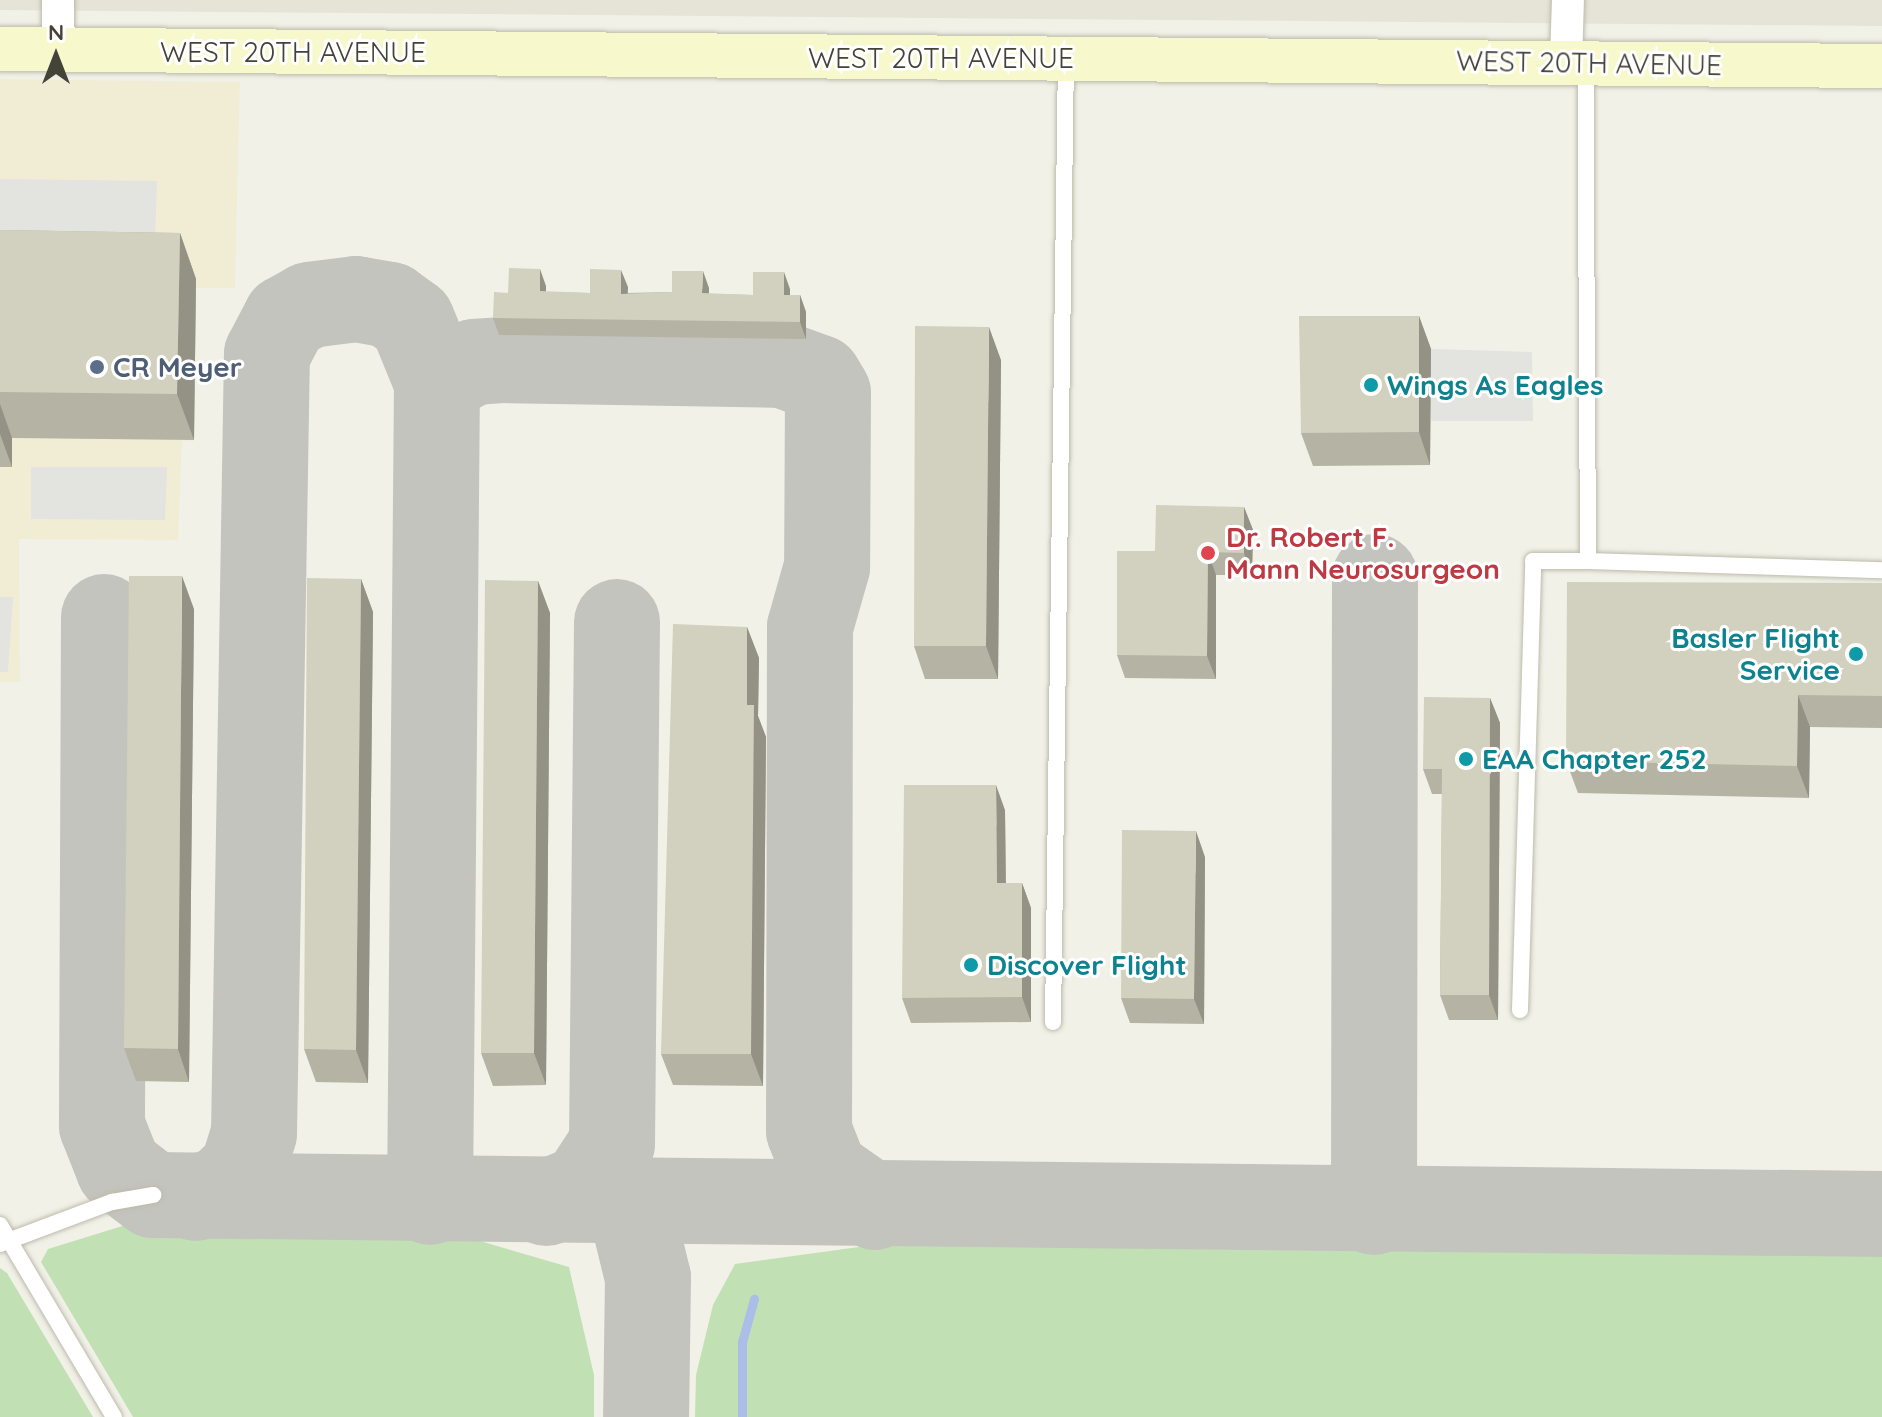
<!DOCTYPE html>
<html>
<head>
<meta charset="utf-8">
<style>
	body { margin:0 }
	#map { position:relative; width:1882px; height:1417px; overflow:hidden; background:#f2f1e8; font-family:Quicksand,sans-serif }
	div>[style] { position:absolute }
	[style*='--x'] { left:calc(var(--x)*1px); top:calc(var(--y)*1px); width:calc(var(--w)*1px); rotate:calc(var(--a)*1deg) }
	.residential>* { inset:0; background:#e5e4d6 }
	.commercial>* { inset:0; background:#f1edd5 }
	.green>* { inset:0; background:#c1e1b5 }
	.parking>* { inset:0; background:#e3e3df }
	.stream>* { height:9px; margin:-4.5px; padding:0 4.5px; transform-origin:4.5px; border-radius:4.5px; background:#abbee7 }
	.taxiway>* { height:86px; margin:-43px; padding:0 43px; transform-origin:43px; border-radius:43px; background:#c4c4bf }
	.roads { filter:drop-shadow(0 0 2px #bcbbab) drop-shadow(0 0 2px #bcbbab) }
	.service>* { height:16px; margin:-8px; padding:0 8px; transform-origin:8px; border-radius:8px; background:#fff }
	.minor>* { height:32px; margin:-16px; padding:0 16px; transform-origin:16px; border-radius:16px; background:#fff }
	.secondary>* { height:44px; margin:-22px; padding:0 22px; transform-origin:22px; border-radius:22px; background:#f7f8cb }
	.wall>* { inset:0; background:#b5b3a3 }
	.shaded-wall>* { inset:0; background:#939285 }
	.building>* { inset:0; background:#d2d0be }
	.dots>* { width:22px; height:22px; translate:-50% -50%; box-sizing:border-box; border:4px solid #fff; border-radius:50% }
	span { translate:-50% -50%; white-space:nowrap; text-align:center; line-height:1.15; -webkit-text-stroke:6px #fff; paint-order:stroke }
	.street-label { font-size:28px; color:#444337 }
	.service-label { font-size:28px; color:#4e5e75; font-weight:700 }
	.left { translate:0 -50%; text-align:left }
	.culture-label { font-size:28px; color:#0d838f; font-weight:700 }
	.right { translate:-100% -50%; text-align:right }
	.health-label { font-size:28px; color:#be3a42; font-weight:700 }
	.north { position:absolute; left:16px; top:16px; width:80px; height:80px; -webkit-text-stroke:6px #fff; paint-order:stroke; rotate:0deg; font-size:22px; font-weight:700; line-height:32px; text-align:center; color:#444337 }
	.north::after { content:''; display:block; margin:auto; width:28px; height:36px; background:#444337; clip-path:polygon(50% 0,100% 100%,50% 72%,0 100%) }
</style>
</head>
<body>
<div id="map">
	<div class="residential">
		<i style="clip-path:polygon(0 0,1882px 0,1882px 26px,0 10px)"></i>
	</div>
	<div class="commercial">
		<i style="clip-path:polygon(0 79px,240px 82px,235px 288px,196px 288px,194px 441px,182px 440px,178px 540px,19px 539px,20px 682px,0 682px)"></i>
	</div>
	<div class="green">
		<i style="clip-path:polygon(132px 1223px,456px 1234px,569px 1267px,594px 1375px,594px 1417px,133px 1417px,41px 1262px,48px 1249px)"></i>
		<i style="clip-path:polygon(983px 1230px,1882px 1239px,1882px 1417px,695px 1417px,696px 1375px,713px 1305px,735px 1264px)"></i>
		<i style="clip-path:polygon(0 1268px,7px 1273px,93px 1417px,0 1417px)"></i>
	</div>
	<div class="parking">
		<i style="clip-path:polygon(0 179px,157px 181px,155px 240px,0 266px)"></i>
		<i style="clip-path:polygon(1431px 349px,1532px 352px,1533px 421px,1431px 421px)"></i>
		<i style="clip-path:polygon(31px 467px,167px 467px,165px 520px,31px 519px)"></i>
		<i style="clip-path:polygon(0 597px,13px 597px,8px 672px,0 672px)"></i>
	</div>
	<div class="stream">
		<i style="--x:742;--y:1417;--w:75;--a:-90"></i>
		<i style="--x:742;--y:1342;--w:45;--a:-74.4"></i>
	</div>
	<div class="taxiway">
		<i style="--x:437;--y:382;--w:42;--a:-28.4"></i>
		<i style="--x:474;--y:362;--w:27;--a:-4"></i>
		<i style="--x:501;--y:360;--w:282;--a:1"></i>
		<i style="--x:783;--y:365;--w:38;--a:20"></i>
		<i style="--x:819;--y:378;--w:17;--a:59"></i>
		<i style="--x:828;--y:393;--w:174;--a:90.3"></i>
		<i style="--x:827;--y:567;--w:62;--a:105.8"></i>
		<i style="--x:810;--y:627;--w:504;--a:90.11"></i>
		<i style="--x:809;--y:1131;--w:44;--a:68.7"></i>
		<i style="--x:825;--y:1172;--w:61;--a:35"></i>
		<i style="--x:104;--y:617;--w:509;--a:90.23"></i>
		<i style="--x:102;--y:1126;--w:46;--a:68.4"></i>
		<i style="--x:119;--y:1169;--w:43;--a:37.4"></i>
		<i style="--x:153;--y:1195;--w:1729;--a:0.63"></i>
		<i style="--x:195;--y:1198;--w:28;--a:-18"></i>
		<i style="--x:222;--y:1189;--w:29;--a:-44"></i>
		<i style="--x:243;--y:1169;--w:37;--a:-73"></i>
		<i style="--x:254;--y:1134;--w:780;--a:-89.05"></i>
		<i style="--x:267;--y:354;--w:41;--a:-62.2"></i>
		<i style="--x:286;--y:318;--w:26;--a:-29"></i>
		<i style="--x:309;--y:305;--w:47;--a:-7.3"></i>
		<i style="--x:356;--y:299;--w:35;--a:10"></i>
		<i style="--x:390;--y:305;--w:27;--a:36"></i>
		<i style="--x:412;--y:321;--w:66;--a:67.7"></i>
		<i style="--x:437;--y:382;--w:820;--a:90.49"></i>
		<i style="--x:546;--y:1203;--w:41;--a:-22.8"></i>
		<i style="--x:584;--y:1187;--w:51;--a:-56.9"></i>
		<i style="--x:612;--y:1144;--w:522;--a:-89.45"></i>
		<i style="--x:630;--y:1204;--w:76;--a:76.3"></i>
		<i style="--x:648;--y:1278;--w:139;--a:90.8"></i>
		<i style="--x:1374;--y:1212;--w:635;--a:-89.91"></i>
	</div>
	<div class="roads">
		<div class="service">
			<i style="--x:1588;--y:561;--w:294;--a:1.8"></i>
			<i style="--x:1520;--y:1010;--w:449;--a:-88.3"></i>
			<i style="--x:1533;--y:561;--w:55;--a:0"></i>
			<i style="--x:1588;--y:561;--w:497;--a:-90.3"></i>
			<i style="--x:1053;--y:1022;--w:962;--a:-89.23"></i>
			<i style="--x:0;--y:1225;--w:223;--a:59.3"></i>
			<i style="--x:0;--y:1244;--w:120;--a:-20.6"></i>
			<i style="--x:112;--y:1202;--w:42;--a:-9.7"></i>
		</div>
		<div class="minor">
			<i style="--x:58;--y:0;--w:50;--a:88.9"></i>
			<i style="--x:1566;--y:62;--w:62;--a:-88.2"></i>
		</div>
		<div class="secondary">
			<i style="--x:0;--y:49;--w:1882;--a:0.52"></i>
		</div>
	</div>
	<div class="wall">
		<i style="clip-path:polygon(0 230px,180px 233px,196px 279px,194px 440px,12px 438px,12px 467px,0 467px)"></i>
		<i style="clip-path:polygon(546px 286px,546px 292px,590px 293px,628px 287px,627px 293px,672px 292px,709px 288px,709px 294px,753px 295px,790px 289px,790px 295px,800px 295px,806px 312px,806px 339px,499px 335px,493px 318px)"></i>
		<i style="clip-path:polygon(1419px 316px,1431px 349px,1430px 465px,1313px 466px,1301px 433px)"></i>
		<i style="clip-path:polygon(1001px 360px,998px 679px,925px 679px,914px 646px)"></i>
		<i style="clip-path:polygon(1244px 507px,1253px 530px,1252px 575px,1216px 575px,1216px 679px,1125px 678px,1117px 655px,1155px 551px)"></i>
		<i style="clip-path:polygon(361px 579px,373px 612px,368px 1083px,316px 1082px,304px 1049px)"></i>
		<i style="clip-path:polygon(538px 581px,550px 613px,546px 1085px,493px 1086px,481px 1053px)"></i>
		<i style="clip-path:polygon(1882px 583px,1882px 728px,1810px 727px,1809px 798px,1578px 793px,1566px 761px)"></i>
		<i style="clip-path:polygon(194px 609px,189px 1082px,136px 1081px,124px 1048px)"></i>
		<i style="clip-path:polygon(747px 627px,759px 658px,758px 716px,766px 737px,763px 1086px,673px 1085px,661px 1054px)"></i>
		<i style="clip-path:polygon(1490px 698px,1500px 723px,1498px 1020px,1449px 1020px,1440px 995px,1442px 794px,1432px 794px,1423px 769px)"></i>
		<i style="clip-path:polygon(1005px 810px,1006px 883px,1022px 883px,1031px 908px,1031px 1022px,911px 1023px,902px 998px)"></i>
		<i style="clip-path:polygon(1205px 857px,1204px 1024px,1130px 1023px,1121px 998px)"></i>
	</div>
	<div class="shaded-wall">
		<i style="clip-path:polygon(180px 233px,196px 279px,194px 440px,177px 394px)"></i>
		<i style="clip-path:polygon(540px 269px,546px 286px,546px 308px,540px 291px)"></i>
		<i style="clip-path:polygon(621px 270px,628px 287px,627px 311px,621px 294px)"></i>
		<i style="clip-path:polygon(703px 271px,709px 288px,708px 311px,702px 293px)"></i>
		<i style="clip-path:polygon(784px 272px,790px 289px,790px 312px,784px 295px)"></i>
		<i style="clip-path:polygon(800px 295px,806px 312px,806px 339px,800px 322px)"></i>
		<i style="clip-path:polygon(1419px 316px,1431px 349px,1430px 465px,1419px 432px)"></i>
		<i style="clip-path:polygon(989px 327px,1001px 360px,998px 679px,986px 646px)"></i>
		<i style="clip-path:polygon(0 404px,12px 438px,12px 467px,0 434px)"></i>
		<i style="clip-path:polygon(1244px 507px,1253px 530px,1252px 575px,1244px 553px)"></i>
		<i style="clip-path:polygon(1208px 552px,1216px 575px,1216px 679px,1207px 656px)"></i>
		<i style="clip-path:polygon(182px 576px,194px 609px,189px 1082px,178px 1049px)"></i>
		<i style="clip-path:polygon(361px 579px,373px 612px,368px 1083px,356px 1050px)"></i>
		<i style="clip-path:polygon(538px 581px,550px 613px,546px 1085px,534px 1053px)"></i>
		<i style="clip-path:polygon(747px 627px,759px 658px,758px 716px,766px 737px,763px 1086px,751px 1054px,747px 705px)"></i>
		<i style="clip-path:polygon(1798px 695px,1810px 727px,1809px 798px,1797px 766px)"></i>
		<i style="clip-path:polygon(1490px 698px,1500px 723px,1498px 1020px,1489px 995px)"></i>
		<i style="clip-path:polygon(996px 785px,1005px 810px,1006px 908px,997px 883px)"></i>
		<i style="clip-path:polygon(1196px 831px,1205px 857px,1204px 1024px,1194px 999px)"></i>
		<i style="clip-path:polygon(1022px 883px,1031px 908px,1031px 1022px,1022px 997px)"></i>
	</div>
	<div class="building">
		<i style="clip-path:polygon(0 230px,180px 233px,177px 394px,0 392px)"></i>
		<i style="clip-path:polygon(509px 268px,540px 269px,540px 291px,590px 293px,590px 269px,621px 270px,621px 294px,672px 292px,672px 271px,703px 271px,702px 293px,753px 295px,753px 272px,784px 272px,784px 295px,800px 295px,800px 322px,493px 318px,494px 292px,508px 293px)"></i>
		<i style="clip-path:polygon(1299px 316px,1419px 316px,1419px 432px,1301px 433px)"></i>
		<i style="clip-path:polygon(915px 326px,989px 327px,986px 646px,914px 646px)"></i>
		<i style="clip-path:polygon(1156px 505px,1244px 507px,1244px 553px,1208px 552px,1207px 656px,1117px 655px,1117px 551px,1155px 551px)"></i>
		<i style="clip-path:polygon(129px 576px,182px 576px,178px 1049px,124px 1048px)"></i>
		<i style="clip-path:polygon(307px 578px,361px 579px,356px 1050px,304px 1049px)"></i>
		<i style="clip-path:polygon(485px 580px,538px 581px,534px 1053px,481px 1053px)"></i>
		<i style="clip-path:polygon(1567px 582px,1882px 583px,1882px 696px,1798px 695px,1797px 766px,1566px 761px)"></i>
		<i style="clip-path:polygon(673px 624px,747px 627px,747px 705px,754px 705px,751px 1054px,661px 1054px)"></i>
		<i style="clip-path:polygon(1424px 697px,1490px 698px,1489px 995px,1440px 995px,1442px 769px,1423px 769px)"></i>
		<i style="clip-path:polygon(904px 785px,996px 785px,997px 883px,1022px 883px,1022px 997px,902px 998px)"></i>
		<i style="clip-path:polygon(1122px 830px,1196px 831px,1194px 999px,1121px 998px)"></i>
	</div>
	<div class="dots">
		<i style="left:97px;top:367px;background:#5c6f8a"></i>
		<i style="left:1371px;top:385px;background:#0f9aa8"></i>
		<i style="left:1208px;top:553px;background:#e0444e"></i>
		<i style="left:1856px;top:654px;background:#0f9aa8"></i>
		<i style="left:1466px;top:759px;background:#0f9aa8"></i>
		<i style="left:971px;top:965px;background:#0f9aa8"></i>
	</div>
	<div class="street-label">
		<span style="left:293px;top:52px">WEST 20TH AVENUE</span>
		<span style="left:941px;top:58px">WEST 20TH AVENUE</span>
		<span style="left:1589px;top:63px;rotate:1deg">WEST 20TH AVENUE</span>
	</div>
	<div class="service-label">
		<span class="left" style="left:113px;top:367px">CR Meyer</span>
	</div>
	<div class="culture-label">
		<span class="left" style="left:1387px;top:385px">Wings As Eagles</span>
		<span class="right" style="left:1840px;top:654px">Basler Flight<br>Service</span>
		<span class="left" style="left:1482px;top:759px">EAA Chapter 252</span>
		<span class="left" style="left:987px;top:965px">Discover Flight</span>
	</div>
	<div class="health-label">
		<span class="left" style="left:1226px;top:553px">Dr. Robert F.<br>Mann Neurosurgeon</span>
	</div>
	<div class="north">N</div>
</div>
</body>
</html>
